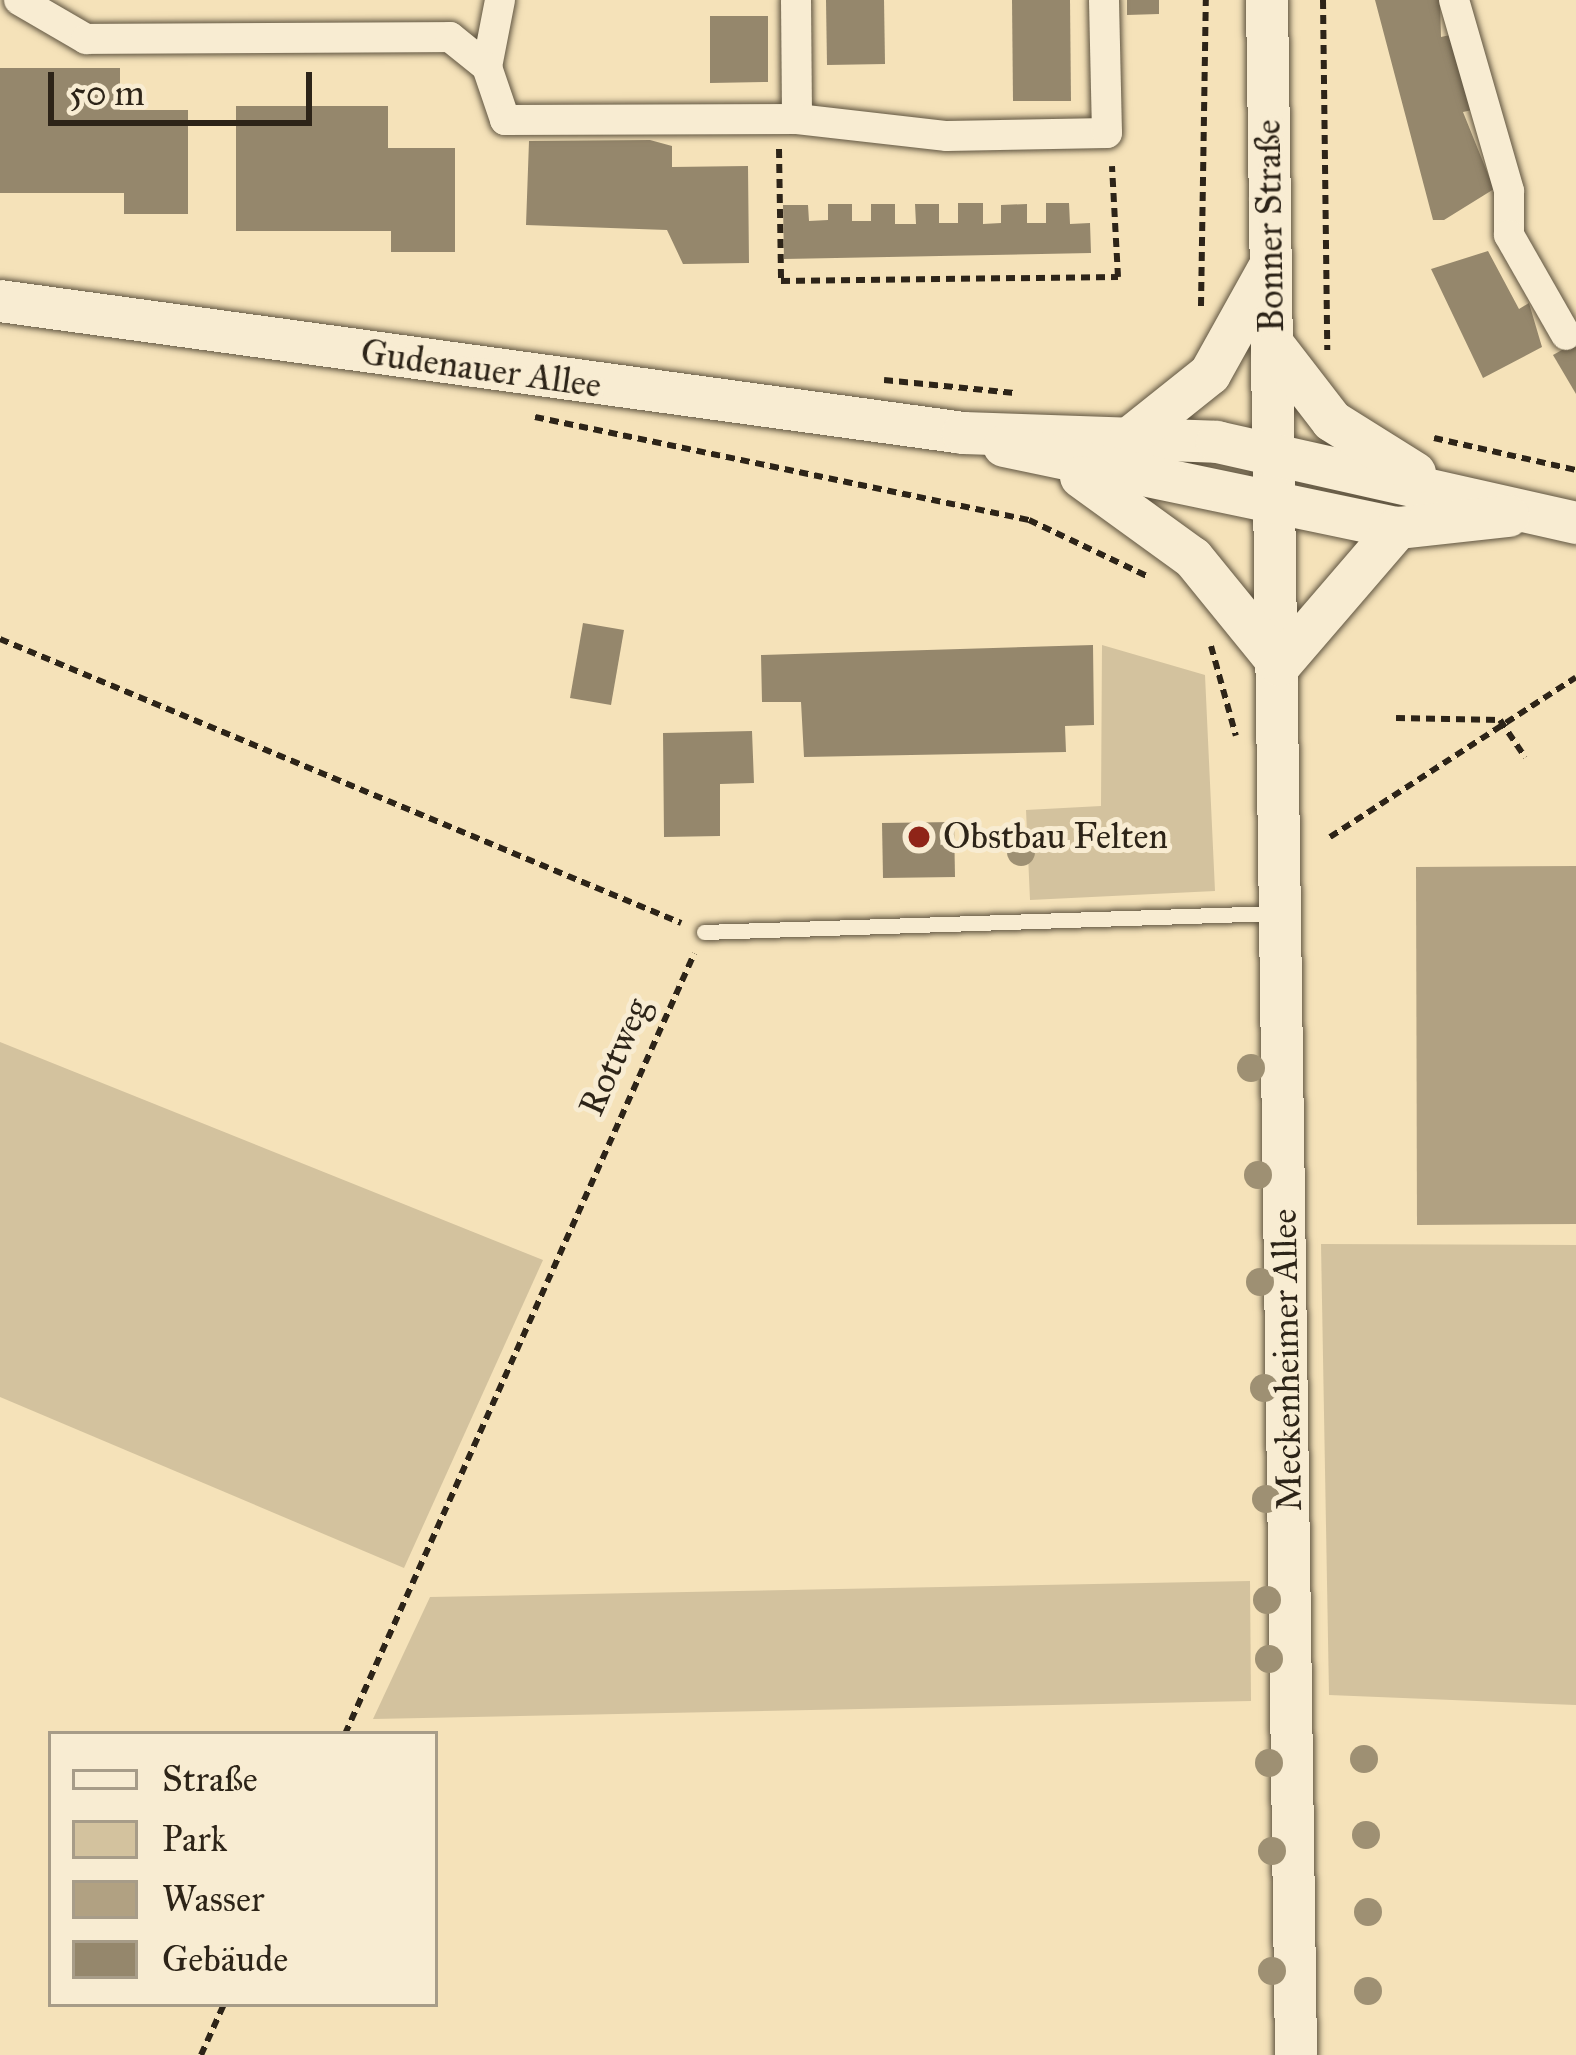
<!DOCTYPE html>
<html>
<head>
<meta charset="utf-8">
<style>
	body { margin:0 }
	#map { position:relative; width:1576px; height:2055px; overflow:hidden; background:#f5e2b9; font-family:"IM FELL Great Primer",serif }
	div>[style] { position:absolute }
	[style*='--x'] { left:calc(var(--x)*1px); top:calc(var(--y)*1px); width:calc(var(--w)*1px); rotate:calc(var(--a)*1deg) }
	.green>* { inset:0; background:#d3c29e }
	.water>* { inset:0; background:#b1a182 }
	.building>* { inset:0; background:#95876c }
	.path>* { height:6px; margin-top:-3px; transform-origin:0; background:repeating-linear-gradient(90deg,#2d2418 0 9px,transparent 0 15px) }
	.roads { filter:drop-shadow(0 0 3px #5f5440) drop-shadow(0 0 3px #5f5440) }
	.service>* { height:15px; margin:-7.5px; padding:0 7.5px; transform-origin:7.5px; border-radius:7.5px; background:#f8ecd2 }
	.minor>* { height:30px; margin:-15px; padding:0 15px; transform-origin:15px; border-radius:15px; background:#f8ecd2 }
	.secondary>* { height:42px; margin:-21px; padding:0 21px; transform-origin:21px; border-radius:21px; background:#f8ecd2 }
	.trees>* { width:28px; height:28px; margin:-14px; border-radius:50%; background:#9e9073 }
	.dots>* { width:33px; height:33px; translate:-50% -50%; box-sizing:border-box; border:6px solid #f8ecd2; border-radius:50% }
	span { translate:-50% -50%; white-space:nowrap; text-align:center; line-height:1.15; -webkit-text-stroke:10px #f8ecd2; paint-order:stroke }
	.street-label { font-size:36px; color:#2d2418 }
	.poi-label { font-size:36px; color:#2d2418 }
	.left { translate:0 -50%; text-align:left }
	.legend { position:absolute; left:48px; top:1731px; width:390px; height:276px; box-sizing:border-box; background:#f8ecd2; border:3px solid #a79c88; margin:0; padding:15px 21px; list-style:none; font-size:36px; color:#2d2418 }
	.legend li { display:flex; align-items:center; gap:24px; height:60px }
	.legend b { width:60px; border:3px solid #a79c88 }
	.scale { position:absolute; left:48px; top:72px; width:264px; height:54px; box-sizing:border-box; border:6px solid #2d2418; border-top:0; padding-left:15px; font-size:36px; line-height:42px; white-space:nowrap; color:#2d2418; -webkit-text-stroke:9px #f8ecd2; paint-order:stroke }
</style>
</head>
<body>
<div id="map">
	<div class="green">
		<i style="clip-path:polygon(1102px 645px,1205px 675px,1215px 891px,1030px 900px,1026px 810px,1101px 806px)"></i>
		<i style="clip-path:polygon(0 1042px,543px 1260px,404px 1568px,0 1397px)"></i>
		<i style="clip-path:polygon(1321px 1244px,1576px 1245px,1576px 1705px,1329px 1695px)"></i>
		<i style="clip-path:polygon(1250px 1581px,1251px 1701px,373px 1719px,430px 1597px)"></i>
	</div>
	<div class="water">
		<i style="clip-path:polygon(1576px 866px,1576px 1224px,1417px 1225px,1416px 867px)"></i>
	</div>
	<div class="building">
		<i style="clip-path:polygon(826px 0,884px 0,885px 64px,827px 65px)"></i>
		<i style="clip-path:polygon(1012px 0,1070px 0,1071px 101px,1013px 101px)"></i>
		<i style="clip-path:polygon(1127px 0,1159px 0,1159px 14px,1127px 15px)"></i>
		<i style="clip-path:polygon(1375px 0,1440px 0,1441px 37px,1450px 35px,1472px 110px,1463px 112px,1494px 189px,1444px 220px,1433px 220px)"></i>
		<i style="clip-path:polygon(710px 16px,768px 16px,768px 82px,710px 83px)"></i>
		<i style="clip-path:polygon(0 68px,120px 68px,120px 110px,188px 110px,188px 214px,124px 214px,124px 193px,0 193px)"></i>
		<i style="clip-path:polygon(236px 106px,388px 106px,388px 148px,455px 148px,455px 252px,391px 252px,391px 231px,236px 231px)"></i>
		<i style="clip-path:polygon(650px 140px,672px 146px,672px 167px,748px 166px,749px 263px,683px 264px,667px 230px,526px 225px,529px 141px)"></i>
		<i style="clip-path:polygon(958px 203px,983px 203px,983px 224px,1001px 223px,1001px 205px,1027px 204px,1027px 223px,1046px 223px,1046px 203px,1069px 203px,1070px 224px,1090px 223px,1091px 253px,784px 259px,783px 205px,808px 205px,809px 221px,828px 220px,828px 204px,852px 204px,852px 221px,871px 221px,871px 204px,895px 204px,895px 224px,916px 224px,915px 204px,939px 204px,939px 223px,958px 223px)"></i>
		<i style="clip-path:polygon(1488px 251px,1519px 309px,1529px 303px,1542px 347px,1483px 378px,1431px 269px)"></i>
		<i style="clip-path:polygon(1576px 342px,1576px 394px,1553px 355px)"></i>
		<i style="clip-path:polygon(583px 623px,624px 630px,611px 705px,570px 698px)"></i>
		<i style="clip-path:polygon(1093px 645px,1094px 725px,1065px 726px,1066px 752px,804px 757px,801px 702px,762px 702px,761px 655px)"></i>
		<i style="clip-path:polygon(752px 731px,754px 783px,720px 784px,720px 836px,664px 837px,663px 733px)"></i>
		<i style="clip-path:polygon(954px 822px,955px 877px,883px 878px,882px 823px)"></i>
	</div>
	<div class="path">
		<i style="--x:1323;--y:0;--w:350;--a:89.3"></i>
		<i style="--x:779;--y:149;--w:132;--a:89.1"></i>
		<i style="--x:781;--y:281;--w:337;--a:-0.7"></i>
		<i style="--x:1118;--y:277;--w:111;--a:-93.1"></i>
		<i style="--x:1201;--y:306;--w:306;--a:-89.1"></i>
		<i style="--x:884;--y:380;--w:131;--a:5.7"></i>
		<i style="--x:535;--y:417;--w:505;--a:11.78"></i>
		<i style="--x:1029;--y:520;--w:131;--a:25.4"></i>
		<i style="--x:1434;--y:438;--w:146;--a:12.7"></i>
		<i style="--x:0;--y:639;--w:738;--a:22.64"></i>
		<i style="--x:1211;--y:646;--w:93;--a:74.5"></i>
		<i style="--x:1396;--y:718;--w:104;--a:1.1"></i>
		<i style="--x:1500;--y:720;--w:45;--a:56"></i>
		<i style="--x:1330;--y:837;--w:293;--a:-33"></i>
		<i style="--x:345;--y:1734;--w:855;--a:-65.89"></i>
		<i style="--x:201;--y:2055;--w:56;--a:-65.7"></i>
	</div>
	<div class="roads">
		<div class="service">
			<i style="--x:704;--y:932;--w:573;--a:-1.9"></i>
		</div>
		<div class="minor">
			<i style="--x:19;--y:0;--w:78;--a:30.2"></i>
			<i style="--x:86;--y:39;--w:364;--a:-0.3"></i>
			<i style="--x:450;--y:37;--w:48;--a:39"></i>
			<i style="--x:487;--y:67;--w:68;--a:-79"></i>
			<i style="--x:796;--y:0;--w:119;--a:89.5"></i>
			<i style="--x:797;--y:119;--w:151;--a:6.5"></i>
			<i style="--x:947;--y:136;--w:160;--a:-1.1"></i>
			<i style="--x:1107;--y:133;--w:133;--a:-91.3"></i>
			<i style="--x:1454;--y:0;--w:199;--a:73.9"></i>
			<i style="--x:1509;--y:191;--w:44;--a:90"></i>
			<i style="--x:1509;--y:235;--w:115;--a:60.3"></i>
			<i style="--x:487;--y:67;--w:56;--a:71.2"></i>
			<i style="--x:505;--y:120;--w:292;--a:-0.2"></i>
		</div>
		<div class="secondary">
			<i style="--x:1267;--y:0;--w:2055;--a:89.19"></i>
			<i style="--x:0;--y:301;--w:972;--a:7.8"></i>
			<i style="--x:963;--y:433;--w:254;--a:2"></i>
			<i style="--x:1217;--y:442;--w:368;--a:12.7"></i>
			<i style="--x:1272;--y:343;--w:98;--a:52.4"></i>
			<i style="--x:1332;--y:421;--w:98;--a:32.1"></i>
			<i style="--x:1131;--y:437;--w:101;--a:-38.6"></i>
			<i style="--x:1210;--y:374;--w:119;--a:-60.9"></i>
			<i style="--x:1004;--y:446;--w:402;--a:11.8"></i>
			<i style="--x:1398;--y:528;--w:111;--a:-6.2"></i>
			<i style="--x:1081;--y:477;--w:138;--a:35.9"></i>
			<i style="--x:1193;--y:558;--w:138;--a:50.9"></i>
			<i style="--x:1280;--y:665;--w:181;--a:-49.3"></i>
		</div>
	</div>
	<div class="trees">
		<i style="left:1021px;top:852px"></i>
		<i style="left:1251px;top:1068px"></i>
		<i style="left:1258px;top:1175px"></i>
		<i style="left:1260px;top:1282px"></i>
		<i style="left:1264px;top:1388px"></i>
		<i style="left:1266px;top:1499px"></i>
		<i style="left:1267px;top:1600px"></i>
		<i style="left:1269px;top:1659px"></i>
		<i style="left:1364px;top:1759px"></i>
		<i style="left:1269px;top:1763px"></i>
		<i style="left:1366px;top:1835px"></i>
		<i style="left:1272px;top:1851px"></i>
		<i style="left:1368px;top:1912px"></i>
		<i style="left:1272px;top:1971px"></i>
		<i style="left:1368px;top:1991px"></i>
	</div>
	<div class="dots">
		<i style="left:919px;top:837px;background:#8f2418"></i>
	</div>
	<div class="street-label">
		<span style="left:1270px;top:226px;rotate:-91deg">Bonner Straße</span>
		<span style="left:481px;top:369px;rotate:8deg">Gudenauer Allee</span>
		<span style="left:615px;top:1057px;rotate:-66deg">Rottweg</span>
		<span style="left:1287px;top:1360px;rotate:-91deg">Meckenheimer Allee</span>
	</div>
	<div class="poi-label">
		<span class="left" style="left:943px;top:837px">Obstbau Felten</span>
	</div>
	<ul class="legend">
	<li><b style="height:15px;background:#f8ecd2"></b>Straße</li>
	<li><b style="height:33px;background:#d3c29e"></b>Park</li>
	<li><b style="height:33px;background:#b1a182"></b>Wasser</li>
	<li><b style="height:33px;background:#95876c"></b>Gebäude</li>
	</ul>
	<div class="scale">50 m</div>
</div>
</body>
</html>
